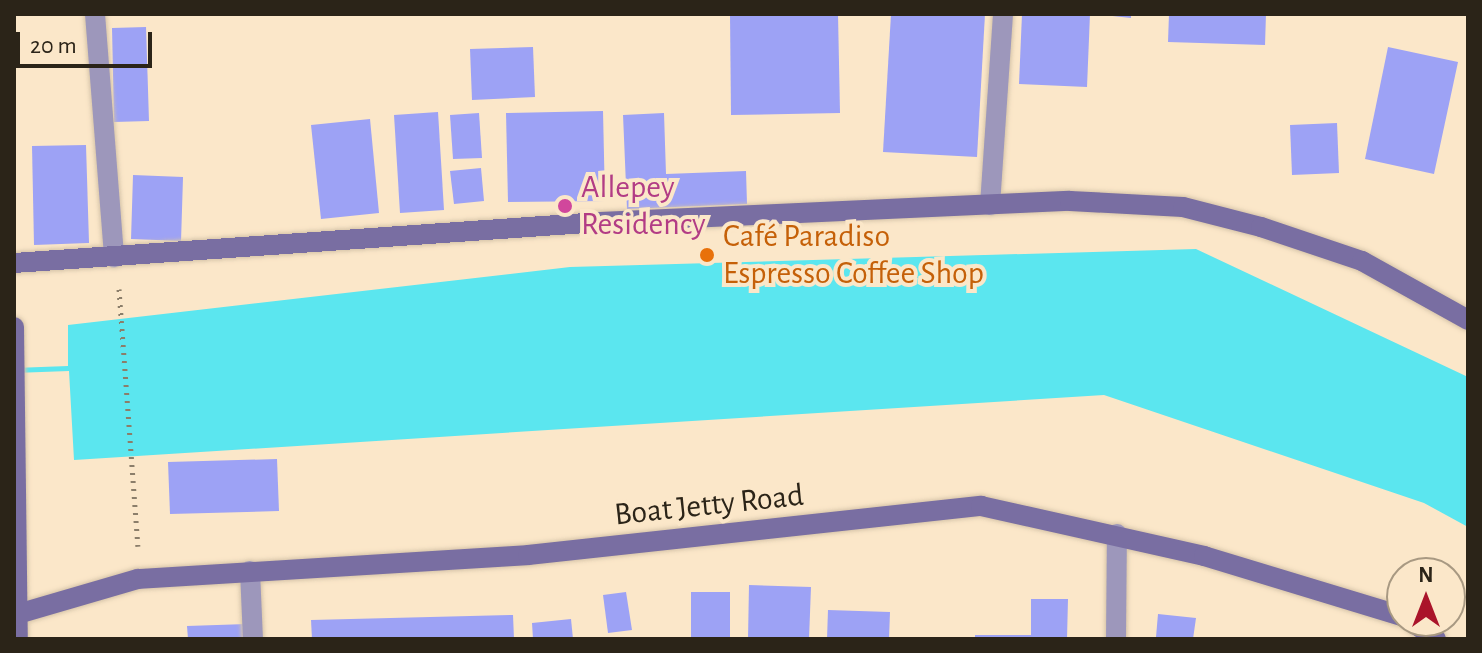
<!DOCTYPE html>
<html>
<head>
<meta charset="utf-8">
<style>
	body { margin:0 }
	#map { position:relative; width:1482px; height:653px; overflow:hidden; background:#fbe7c9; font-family:"Alegreya Sans",sans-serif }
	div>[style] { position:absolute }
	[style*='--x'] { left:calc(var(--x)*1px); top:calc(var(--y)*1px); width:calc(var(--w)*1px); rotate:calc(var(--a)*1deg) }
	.water>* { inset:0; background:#5be6ef }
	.building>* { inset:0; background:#9da2f5 }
	.path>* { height:5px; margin-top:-2.5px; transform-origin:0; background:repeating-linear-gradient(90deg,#8b7e6a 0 2px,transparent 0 8px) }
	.roads { filter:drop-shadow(0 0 2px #d6c4a9) drop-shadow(0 0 2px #d6c4a9) }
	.street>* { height:20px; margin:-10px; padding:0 10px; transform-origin:10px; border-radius:10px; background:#9d97bb }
	.secondary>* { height:20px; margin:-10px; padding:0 10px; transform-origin:10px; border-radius:10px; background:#796ea2 }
	.dots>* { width:22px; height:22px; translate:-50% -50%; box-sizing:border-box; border:4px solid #fbe7c9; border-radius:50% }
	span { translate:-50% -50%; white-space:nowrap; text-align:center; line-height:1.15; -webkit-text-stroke:8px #fbe7c9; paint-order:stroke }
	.hotel-label { font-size:32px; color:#b23c85 }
	.left { translate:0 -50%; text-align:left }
	.food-label { font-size:32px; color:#c56008 }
	.street-label { font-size:32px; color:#2b2418 }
	.frame { position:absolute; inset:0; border:16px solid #2b2418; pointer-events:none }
	.north { position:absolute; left:1386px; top:557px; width:80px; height:80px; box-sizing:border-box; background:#fbe7c9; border:2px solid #a89982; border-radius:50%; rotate:0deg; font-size:22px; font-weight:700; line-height:32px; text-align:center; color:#2b2418 }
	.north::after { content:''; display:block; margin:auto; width:28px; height:36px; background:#aa142a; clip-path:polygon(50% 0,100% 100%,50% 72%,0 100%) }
	.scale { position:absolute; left:16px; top:32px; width:136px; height:36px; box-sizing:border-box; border:4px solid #2b2418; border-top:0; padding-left:10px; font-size:24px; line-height:28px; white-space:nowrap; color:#2b2418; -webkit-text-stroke:6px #fbe7c9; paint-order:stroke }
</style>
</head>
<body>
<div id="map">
	<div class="water">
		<i style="clip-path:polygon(1196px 249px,1468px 377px,1468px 527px,1424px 503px,1104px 395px,74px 460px,69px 371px,14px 373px,14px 368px,68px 366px,68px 325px,570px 267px)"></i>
	</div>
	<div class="building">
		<i style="clip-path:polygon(730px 14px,838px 14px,840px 113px,731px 115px)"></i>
		<i style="clip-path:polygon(891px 14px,985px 14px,977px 157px,883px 152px)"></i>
		<i style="clip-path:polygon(1022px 14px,1090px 14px,1087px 87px,1019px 84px)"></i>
		<i style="clip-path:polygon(1094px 14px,1131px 14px,1131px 18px)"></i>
		<i style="clip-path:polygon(1169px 14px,1266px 14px,1265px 45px,1168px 42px)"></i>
		<i style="clip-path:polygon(146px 27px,149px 121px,114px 122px,112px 28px)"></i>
		<i style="clip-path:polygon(533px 47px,535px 97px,472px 100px,470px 49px)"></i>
		<i style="clip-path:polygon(1388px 47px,1458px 62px,1434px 174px,1365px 159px)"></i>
		<i style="clip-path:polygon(603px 111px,605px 201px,508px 202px,506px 113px)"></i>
		<i style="clip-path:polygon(438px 112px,444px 210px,400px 213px,394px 115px)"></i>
		<i style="clip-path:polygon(479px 113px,482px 158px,453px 159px,450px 115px)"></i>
		<i style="clip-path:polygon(664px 113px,666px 174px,746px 171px,747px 204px,627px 209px,623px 115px)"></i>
		<i style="clip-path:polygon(370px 119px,379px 213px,321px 219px,311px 125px)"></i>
		<i style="clip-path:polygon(1337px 123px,1339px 173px,1292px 175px,1290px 125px)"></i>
		<i style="clip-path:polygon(86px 145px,89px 243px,34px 245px,32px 146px)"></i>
		<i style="clip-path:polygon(481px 168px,484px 201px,454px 204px,450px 171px)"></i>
		<i style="clip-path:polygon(133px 175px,183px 177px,181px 241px,131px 239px)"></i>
		<i style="clip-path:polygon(277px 459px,279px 511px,170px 514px,168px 462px)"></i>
		<i style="clip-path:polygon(749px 585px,811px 587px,809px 639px,748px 639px)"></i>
		<i style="clip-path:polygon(626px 592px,632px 630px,608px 633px,603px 595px)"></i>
		<i style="clip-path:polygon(691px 592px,730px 592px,730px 639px,691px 639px)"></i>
		<i style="clip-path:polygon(1031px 599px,1068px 599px,1067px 639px,975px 639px,975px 635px,1031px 635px)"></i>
		<i style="clip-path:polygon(828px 610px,890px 612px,889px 639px,827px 639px)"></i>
		<i style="clip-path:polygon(1158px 614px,1196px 618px,1193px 639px,1156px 637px)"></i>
		<i style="clip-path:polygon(513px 615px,514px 639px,312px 639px,311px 620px)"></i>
		<i style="clip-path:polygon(571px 619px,573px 639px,533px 639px,532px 623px)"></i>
		<i style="clip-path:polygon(247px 624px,248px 639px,188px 639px,187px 626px)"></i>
	</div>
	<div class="path">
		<i style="--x:119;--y:289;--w:258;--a:85.8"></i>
	</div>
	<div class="roads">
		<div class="street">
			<i style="--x:95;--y:14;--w:244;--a:85.5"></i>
			<i style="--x:990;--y:205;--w:191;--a:-86.1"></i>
			<i style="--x:250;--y:571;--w:68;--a:87.5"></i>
			<i style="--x:1116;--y:639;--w:105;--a:-89.5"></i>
		</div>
		<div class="secondary">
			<i style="--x:14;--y:263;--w:587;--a:-4"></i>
			<i style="--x:600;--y:222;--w:470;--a:-2.6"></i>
			<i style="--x:1070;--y:201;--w:113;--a:3"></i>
			<i style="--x:1183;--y:207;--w:81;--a:14.4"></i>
			<i style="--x:1261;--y:227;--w:107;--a:18.6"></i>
			<i style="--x:1362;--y:261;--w:121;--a:29.1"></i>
			<i style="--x:14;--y:327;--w:312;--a:89.3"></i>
			<i style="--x:14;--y:615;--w:129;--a:-16.2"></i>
			<i style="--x:138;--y:579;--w:391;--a:-3.5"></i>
			<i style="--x:528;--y:555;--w:456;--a:-6.2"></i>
			<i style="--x:981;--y:506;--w:229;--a:12.6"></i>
			<i style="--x:1204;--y:556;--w:207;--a:16.9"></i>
			<i style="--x:1411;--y:621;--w:31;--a:36"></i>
		</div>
	</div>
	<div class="dots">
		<i style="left:565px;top:206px;background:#d1479c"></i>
		<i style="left:707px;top:255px;background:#e8710a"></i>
	</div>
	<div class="hotel-label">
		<span class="left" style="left:581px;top:206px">Allepey<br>Residency</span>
	</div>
	<div class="food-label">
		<span class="left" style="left:723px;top:255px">Café Paradiso<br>Espresso Coffee Shop</span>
	</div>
	<div class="street-label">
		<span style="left:709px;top:505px;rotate:-6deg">Boat Jetty Road</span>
	</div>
	<div class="frame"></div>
	<div class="north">N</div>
	<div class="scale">20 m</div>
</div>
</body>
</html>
